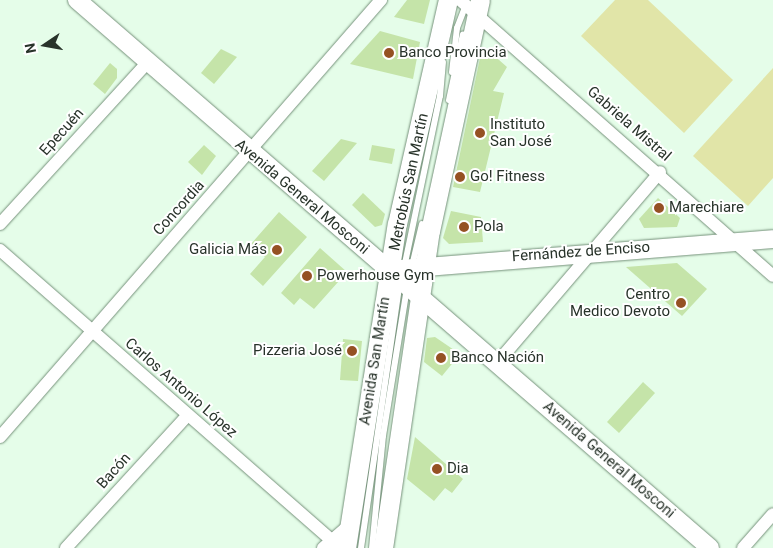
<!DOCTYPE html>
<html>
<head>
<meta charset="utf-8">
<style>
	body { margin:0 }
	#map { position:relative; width:773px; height:548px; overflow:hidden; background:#e5fde9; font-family:Roboto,sans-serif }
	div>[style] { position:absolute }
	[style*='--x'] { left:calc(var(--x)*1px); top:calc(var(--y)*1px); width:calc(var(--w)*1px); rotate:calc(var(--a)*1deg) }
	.green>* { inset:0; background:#e1e5a8 }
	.building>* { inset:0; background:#c5e4a9 }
	.roads { filter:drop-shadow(0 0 1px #75917a) drop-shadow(0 0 1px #75917a) }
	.lane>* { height:6px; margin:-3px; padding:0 3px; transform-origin:3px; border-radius:3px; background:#fff }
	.street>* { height:12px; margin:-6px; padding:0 6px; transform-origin:6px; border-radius:6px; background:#fff }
	.secondary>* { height:18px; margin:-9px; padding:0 9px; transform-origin:9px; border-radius:9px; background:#fff }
	.primary>* { height:19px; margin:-9.5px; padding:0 9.5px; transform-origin:9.5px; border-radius:9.5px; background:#fff }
	.dots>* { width:14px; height:14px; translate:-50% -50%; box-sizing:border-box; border:2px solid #fff; border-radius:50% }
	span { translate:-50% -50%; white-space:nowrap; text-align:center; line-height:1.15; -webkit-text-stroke:4px #fff; paint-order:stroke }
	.poi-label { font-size:15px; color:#28332a }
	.left { translate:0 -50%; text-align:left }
	.right { translate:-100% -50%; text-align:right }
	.street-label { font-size:15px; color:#28332a }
	.north { position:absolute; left:20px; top:20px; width:50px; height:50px; -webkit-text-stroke:4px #fff; paint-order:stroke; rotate:258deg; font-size:14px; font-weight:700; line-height:20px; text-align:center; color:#28332a }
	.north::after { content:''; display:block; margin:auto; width:18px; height:22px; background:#28332a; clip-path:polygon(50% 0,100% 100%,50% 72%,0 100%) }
</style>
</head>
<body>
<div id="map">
	<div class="green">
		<i style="clip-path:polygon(615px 0,648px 0,733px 80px,684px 133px,581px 36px)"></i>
		<i style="clip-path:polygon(773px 68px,773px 178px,748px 206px,693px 156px)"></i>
	</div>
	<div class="building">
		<i style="clip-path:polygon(407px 0,430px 0,424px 24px,394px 17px)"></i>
		<i style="clip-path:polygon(380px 31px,420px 42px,413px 79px,350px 64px)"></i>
		<i style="clip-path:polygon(221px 49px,237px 57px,214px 84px,201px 73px)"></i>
		<i style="clip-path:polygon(490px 52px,507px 67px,493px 91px,504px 93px,480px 192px,453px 187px,480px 58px)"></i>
		<i style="clip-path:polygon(110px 63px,117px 69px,117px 78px,105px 94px,93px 84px)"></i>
		<i style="clip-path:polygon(341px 139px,357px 143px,324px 181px,312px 171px)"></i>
		<i style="clip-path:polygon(204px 145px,216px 156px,202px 175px,188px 162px)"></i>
		<i style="clip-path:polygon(372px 145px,395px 149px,392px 164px,369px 160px)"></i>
		<i style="clip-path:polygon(363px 193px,385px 214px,382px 225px,375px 227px,352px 205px)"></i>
		<i style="clip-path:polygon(658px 198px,680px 218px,677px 227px,644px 228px,639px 219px)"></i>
		<i style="clip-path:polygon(451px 211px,481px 217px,483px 242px,449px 244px,443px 238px)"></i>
		<i style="clip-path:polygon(279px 212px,307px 237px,263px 286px,250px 274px,265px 257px,251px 244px)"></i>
		<i style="clip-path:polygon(320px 248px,347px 272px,314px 309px,300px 298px,294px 305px,281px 293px)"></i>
		<i style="clip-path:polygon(677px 263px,707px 289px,682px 316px,626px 267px)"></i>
		<i style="clip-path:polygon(435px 337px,460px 354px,442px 376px,424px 362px,427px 338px)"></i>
		<i style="clip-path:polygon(343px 339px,362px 341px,358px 381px,340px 380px)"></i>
		<i style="clip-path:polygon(643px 382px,655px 393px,619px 433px,607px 422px)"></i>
		<i style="clip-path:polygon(415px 437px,463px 479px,452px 493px,445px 488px,434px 501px,407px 479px)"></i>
	</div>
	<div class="roads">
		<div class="lane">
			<i style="--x:452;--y:72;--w:44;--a:-83.5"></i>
			<i style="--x:457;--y:28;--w:26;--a:-69"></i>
			<i style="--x:449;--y:100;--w:67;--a:-78"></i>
			<i style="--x:412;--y:266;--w:43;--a:-76.6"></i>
			<i style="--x:404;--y:268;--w:176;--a:-78.2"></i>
			<i style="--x:440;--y:96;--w:34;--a:-85"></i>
			<i style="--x:361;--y:548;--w:269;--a:-81.7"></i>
			<i style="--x:372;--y:548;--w:113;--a:-84.4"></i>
			<i style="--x:383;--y:436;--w:151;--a:-80.8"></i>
		</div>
		<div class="street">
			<i style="--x:460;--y:0;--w:417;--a:41.4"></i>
			<i style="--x:0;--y:224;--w:219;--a:-47.6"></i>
			<i style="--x:0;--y:250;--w:453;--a:41.2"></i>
			<i style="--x:497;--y:363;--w:251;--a:-49.5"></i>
			<i style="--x:0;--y:437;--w:580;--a:-48.92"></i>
			<i style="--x:66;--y:548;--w:179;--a:-47.5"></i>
			<i style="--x:323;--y:548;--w:35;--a:-41"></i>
			<i style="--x:743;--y:548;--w:45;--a:-48.6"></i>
		</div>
		<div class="secondary">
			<i style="--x:77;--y:0;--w:837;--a:40.88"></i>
			<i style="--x:389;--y:270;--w:385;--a:-4.6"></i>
		</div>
		<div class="primary">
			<i style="--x:346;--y:548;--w:328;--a:-81.1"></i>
			<i style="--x:397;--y:224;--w:230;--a:-77.2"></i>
			<i style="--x:383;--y:548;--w:320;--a:-81.6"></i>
			<i style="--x:430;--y:231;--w:236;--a:-77.8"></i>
		</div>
	</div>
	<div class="dots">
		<i style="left:389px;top:53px;background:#955123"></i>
		<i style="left:480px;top:133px;background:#955123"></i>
		<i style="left:460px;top:177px;background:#955123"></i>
		<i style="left:659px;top:208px;background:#955123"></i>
		<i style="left:464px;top:227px;background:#955123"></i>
		<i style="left:277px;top:250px;background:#955123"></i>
		<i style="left:307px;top:276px;background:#955123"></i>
		<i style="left:681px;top:303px;background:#955123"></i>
		<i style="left:352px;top:351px;background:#955123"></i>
		<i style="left:441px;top:358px;background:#955123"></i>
		<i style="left:437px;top:469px;background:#955123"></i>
	</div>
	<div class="poi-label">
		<span class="left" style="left:399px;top:53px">Banco Provincia</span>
		<span class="left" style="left:490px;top:133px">Instituto<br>San José</span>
		<span class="left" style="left:470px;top:177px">Go! Fitness</span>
		<span class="left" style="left:669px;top:208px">Marechiare</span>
		<span class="left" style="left:474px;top:227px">Pola</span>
		<span class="right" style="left:267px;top:250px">Galicia Más</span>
		<span class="left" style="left:317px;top:276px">Powerhouse Gym</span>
		<span class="right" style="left:670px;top:303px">Centro<br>Medico Devoto</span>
		<span class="right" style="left:342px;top:351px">Pizzeria José</span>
		<span class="left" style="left:451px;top:358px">Banco Nación</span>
		<span class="left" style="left:447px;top:469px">Dia</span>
	</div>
	<div class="street-label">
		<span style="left:629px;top:124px;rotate:41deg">Gabriela Mistral</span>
		<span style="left:62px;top:132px;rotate:-48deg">Epecuén</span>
		<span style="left:409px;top:182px;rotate:-78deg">Metrobús San Martín</span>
		<span style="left:302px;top:197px;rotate:40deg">Avenida General Mosconi</span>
		<span style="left:179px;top:208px;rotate:-48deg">Concordia</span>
		<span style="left:581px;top:252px;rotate:-4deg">Fernández de Enciso</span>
		<span style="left:375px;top:361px;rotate:-81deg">Avenida San Martín</span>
		<span style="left:181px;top:388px;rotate:41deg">Carlos Antonio López</span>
		<span style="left:609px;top:460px;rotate:41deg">Avenida General Mosconi</span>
		<span style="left:114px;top:471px;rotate:-48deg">Bacón</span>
	</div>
	<div class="north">N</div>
</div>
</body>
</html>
